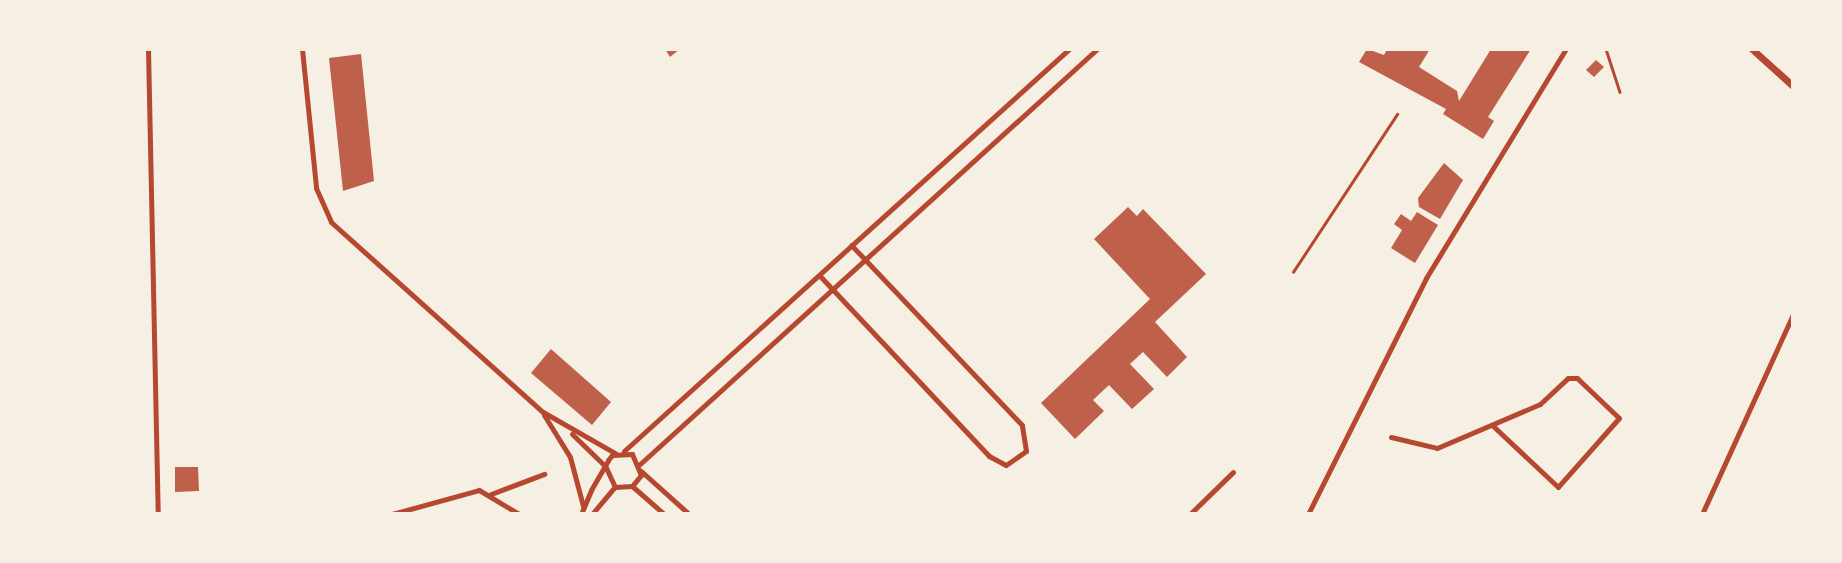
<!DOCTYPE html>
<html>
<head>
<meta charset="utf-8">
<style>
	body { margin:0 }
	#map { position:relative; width:1842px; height:563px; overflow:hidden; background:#f6efe4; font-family:Spectral,serif }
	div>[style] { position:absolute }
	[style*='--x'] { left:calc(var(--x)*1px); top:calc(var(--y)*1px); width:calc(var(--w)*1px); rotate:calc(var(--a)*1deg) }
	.building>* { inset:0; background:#bf614a }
	.path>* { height:2.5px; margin:-1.25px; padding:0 1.25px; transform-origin:1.25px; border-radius:1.25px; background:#b5482f }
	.service>* { height:2.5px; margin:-1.25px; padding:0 1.25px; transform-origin:1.25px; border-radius:1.25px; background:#b5482f }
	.minor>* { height:5px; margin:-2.5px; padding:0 2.5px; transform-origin:2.5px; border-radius:2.5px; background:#b5482f }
	.tertiary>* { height:7px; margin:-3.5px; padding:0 3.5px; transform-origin:3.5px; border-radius:3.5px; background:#b5482f }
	span { translate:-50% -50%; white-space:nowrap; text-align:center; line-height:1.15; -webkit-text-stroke:5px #f6efe4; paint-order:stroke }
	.frame { position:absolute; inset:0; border:51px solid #f6efe4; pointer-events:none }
</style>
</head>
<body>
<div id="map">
	<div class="building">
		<i style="clip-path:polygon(665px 49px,680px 49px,670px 57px)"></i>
		<i style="clip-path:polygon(1367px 49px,1384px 55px,1387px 49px,1430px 49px,1419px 67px,1457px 91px,1459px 101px,1491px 49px,1531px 49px,1488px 117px,1494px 121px,1483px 139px,1443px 114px,1446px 109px,1359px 62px)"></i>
		<i style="clip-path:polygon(361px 54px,374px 181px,343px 191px,329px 58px)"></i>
		<i style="clip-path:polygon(1596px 60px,1604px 67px,1594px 77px,1586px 70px)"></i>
		<i style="clip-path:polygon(1444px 163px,1463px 180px,1440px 219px,1419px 207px,1418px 198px)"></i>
		<i style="clip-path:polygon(1128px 207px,1137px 216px,1143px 209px,1206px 274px,1155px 322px,1187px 357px,1167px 377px,1143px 352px,1130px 364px,1154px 389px,1132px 409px,1109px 385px,1093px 400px,1104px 411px,1075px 439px,1041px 403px,1150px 299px,1094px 239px)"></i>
		<i style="clip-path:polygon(1417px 212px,1438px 225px,1415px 263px,1391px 248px,1402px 230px,1394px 224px,1401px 214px,1411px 221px)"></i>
		<i style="clip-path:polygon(551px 349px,611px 402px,592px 425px,531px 373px)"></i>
		<i style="clip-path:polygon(175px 467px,198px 467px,199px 491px,175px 492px)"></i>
	</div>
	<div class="path">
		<i style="--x:1606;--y:49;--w:45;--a:72"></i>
	</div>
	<div class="service">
		<i style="--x:1293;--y:272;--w:189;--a:-56.6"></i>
	</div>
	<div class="minor">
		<i style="--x:148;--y:49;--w:465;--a:88.8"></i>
		<i style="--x:302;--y:49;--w:140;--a:84.2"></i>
		<i style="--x:316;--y:188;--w:37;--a:66"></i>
		<i style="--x:331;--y:222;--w:285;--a:41.9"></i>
		<i style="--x:543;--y:412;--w:83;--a:29.7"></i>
		<i style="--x:820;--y:276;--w:247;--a:46.8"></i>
		<i style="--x:989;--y:456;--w:19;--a:28"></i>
		<i style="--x:1006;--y:465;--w:24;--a:-35"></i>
		<i style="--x:1026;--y:451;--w:26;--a:-99"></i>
		<i style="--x:1022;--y:425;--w:248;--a:-133.5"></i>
		<i style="--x:544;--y:415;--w:49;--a:58.2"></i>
		<i style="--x:570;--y:457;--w:51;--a:75.1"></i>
		<i style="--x:572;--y:434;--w:46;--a:44.1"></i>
		<i style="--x:1391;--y:437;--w:47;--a:13.4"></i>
		<i style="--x:1437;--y:448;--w:112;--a:-23.1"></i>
		<i style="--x:1540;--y:404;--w:38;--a:-43"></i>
		<i style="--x:1568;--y:378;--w:9;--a:0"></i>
		<i style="--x:1577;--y:378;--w:58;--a:43.6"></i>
		<i style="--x:1619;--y:418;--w:92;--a:131.5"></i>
		<i style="--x:1558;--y:487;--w:88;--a:-136.8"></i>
		<i style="--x:624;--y:451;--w:600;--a:-42.09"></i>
		<i style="--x:640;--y:464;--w:617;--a:-42.24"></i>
		<i style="--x:641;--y:471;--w:64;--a:41.9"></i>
		<i style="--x:632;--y:486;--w:43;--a:41.2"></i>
		<i style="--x:491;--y:494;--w:57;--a:-20.7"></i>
		<i style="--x:392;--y:514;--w:90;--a:-15.4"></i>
		<i style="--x:479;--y:490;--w:47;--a:31"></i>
		<i style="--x:581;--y:514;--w:26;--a:-67"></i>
		<i style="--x:591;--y:490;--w:34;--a:-60"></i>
		<i style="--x:608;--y:460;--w:6;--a:-51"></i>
		<i style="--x:612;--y:455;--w:20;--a:-3"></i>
		<i style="--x:632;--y:454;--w:23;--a:67"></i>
		<i style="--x:641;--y:475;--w:14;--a:129"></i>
		<i style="--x:632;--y:486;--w:17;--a:177"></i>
		<i style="--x:615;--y:487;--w:23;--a:-115"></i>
		<i style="--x:592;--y:514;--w:35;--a:-50"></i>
		<i style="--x:1190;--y:514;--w:60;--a:-44.3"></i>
		<i style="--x:1308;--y:514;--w:264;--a:-63.4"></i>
		<i style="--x:1426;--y:278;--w:268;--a:-58.6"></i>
		<i style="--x:1702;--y:514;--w:220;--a:-65.5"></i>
	</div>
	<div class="tertiary">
		<i style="--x:1752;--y:49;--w:55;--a:42.1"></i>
	</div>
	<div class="frame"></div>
</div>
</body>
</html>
